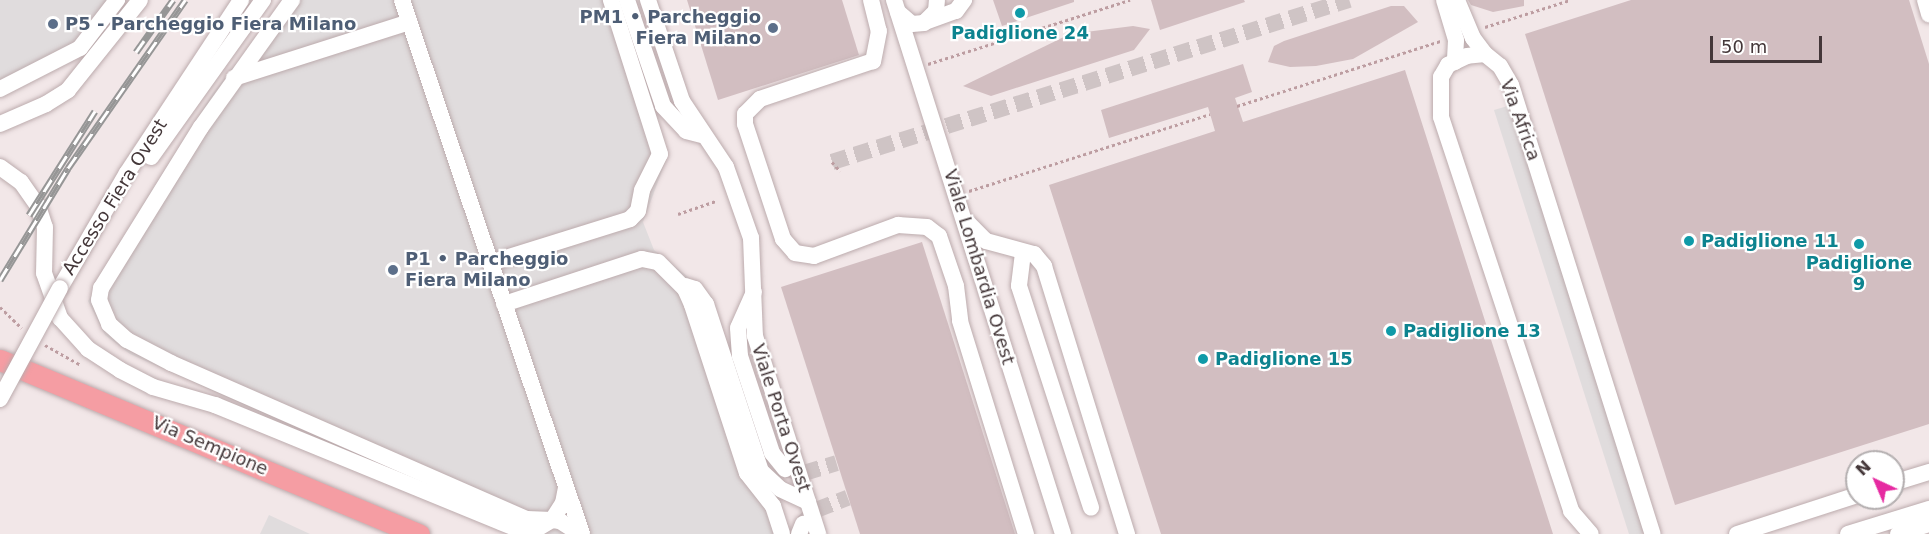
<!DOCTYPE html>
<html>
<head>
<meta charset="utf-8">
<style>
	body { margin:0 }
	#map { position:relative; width:1929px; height:534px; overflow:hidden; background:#f2e7e8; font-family:"DejaVu Sans",sans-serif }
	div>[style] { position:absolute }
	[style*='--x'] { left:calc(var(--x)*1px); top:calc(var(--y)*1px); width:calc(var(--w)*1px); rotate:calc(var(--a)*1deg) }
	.parking>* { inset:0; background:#e0dcdd }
	.building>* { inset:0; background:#d2bec1 }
	.minor-tunnel>* { height:16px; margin-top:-8px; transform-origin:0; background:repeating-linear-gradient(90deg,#cfc4c5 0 16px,transparent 0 24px) }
	.path>* { height:3px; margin-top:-1.5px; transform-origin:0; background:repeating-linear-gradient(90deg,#bd9da1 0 3px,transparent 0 6px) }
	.roads { filter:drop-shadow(0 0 2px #bcabad) drop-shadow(0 0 2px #bcabad) }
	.minor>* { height:16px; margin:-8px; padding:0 8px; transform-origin:8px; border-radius:8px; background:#fff }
	.major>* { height:21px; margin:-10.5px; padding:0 10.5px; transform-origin:10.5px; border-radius:10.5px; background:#f59da3 }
	.rail>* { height:7px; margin-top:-3.5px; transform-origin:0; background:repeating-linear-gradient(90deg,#fff 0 14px,#969696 0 28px); box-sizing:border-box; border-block:2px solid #969696 }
	.bridges { filter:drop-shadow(0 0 2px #bcabad) drop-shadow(0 0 2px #bcabad) }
	.minor-bridge>* { height:16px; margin:-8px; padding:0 8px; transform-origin:8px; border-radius:8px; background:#fff }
	.dots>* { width:16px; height:16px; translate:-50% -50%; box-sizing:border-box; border:3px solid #fff; border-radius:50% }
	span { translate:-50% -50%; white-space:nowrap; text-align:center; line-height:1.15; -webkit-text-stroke:4.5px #fff; paint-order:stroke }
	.service-label { font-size:18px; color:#4e5e75; font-weight:700 }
	.right { translate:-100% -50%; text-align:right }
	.left { translate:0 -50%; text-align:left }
	.culture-label { font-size:18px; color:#0d838f; font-weight:700 }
	.street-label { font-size:18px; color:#443739 }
	.north { position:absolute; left:1845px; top:450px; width:60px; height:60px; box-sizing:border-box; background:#fff; border:2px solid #b4afb0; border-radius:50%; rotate:316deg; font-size:16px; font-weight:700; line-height:24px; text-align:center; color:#443739 }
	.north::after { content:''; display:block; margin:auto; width:21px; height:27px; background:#e62aa1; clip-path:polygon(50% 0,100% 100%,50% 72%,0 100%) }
	.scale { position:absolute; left:1710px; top:36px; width:112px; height:27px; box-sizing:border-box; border:3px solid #443739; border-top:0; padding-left:8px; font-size:18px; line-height:21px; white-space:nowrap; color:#443739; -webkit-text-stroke:4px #fff; paint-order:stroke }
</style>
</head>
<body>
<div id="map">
	<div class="parking">
		<i style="clip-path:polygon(0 0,124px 0,88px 48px,0 95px)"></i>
		<i style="clip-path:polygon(286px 0,619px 0,668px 155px,643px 222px,654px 250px,706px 291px,787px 534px,534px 534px,130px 354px,105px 335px,88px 301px,145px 201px,213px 93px)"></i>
		<i style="clip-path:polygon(1511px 105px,1647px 532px,1640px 534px,1629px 534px,1494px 110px)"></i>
		<i style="clip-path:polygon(269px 515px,310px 534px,260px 534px)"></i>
	</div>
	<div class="building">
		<i style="clip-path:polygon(687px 0,842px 0,859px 55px,718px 100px)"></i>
		<i style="clip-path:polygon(993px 0,1074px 0,1074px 2px,1002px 26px)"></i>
		<i style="clip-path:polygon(1151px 0,1244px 0,1245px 2px,1160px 30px)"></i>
		<i style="clip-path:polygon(1468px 0,1524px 0,1524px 6px,1493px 12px,1471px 5px)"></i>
		<i style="clip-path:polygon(1631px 0,1909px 0,1929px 64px,1929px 424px,1675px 505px,1525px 34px)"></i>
		<i style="clip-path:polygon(1391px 6px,1404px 6px,1418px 22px,1353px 59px,1316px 66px,1290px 67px,1268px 62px,1274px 46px,1284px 41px)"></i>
		<i style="clip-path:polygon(1133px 26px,1150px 29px,1134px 50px,991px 96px,963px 86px,1070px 34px)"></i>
		<i style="clip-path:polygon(1243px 64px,1252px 92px,1235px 98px,1243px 122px,1405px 70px,1553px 534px,1161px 534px,1049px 185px,1215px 131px,1208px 107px,1109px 138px,1101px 110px)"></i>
		<i style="clip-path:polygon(922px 242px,1015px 534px,860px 534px,781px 287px)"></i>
	</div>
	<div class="minor-tunnel">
		<i style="--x:832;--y:162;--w:542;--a:-17.4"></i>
		<i style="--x:785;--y:469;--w:19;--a:12"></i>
		<i style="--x:804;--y:473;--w:34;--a:-17"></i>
		<i style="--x:803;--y:523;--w:18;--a:-45"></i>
		<i style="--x:816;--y:510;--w:34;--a:-21"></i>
	</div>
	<div class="path">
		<i style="--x:1485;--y:27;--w:89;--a:-17.6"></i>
		<i style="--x:928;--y:64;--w:212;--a:-17.6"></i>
		<i style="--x:1237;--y:106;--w:214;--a:-17.7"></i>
		<i style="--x:832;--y:162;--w:12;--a:48"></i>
		<i style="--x:969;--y:191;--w:253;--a:-17.7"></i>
		<i style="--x:678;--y:214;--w:40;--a:-18.9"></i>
		<i style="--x:0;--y:307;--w:30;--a:44"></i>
		<i style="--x:45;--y:345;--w:41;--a:29.1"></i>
	</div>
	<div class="roads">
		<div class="minor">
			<i style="--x:292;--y:0;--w:156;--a:125.6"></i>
			<i style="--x:201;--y:127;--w:190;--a:121.8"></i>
			<i style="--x:101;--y:288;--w:12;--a:99"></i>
			<i style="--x:99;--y:300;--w:26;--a:67"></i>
			<i style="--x:109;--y:324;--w:24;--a:42"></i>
			<i style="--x:127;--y:340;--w:50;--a:27.6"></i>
			<i style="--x:171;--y:363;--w:389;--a:23.7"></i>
			<i style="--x:527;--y:519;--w:25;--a:2"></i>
			<i style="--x:552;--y:520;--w:20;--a:-57"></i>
			<i style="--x:563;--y:503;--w:16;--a:-79"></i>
			<i style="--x:402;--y:0;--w:564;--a:71.37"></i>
			<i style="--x:627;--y:0;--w:112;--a:71.2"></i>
			<i style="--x:663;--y:106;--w:34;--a:47"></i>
			<i style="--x:686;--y:131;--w:16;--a:14"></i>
			<i style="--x:648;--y:0;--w:107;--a:71.4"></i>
			<i style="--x:682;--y:101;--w:79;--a:56.3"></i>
			<i style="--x:726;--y:167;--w:75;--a:70.6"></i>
			<i style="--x:751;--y:238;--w:98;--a:87.7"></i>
			<i style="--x:755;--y:336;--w:208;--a:72.3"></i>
			<i style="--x:871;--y:0;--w:32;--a:76"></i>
			<i style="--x:879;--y:31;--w:31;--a:101"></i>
			<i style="--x:873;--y:61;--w:119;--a:161.4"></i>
			<i style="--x:760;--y:99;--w:21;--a:135"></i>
			<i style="--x:745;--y:114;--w:10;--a:90"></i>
			<i style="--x:745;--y:124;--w:121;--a:71.7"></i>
			<i style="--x:783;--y:239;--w:18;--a:49"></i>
			<i style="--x:795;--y:253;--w:19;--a:9"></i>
			<i style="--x:814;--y:256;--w:90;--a:-20.3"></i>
			<i style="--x:898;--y:225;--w:29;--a:4"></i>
			<i style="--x:927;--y:227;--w:15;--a:37"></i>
			<i style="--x:939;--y:236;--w:53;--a:71.2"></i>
			<i style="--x:956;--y:286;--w:35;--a:83"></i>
			<i style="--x:960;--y:321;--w:223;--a:72.8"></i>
			<i style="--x:894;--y:0;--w:560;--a:72.44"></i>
			<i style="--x:1444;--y:0;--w:42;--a:73.3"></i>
			<i style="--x:1456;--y:40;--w:22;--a:93"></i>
			<i style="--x:1457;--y:0;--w:41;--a:67.2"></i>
			<i style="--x:1473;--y:38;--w:20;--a:53"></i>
			<i style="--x:1485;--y:54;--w:19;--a:39"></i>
			<i style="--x:1500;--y:66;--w:22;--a:60"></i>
			<i style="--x:1511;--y:85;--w:471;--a:72.5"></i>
			<i style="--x:1925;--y:0;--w:15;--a:74"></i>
			<i style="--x:898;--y:12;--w:18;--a:41"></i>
			<i style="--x:912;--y:24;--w:12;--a:-5"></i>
			<i style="--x:924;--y:23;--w:17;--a:-45"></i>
			<i style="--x:936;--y:11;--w:11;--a:-85"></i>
			<i style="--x:925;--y:22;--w:33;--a:-20"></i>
			<i style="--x:956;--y:11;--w:14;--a:-54"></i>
			<i style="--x:1485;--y:54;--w:18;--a:174"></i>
			<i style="--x:1467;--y:56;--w:21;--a:155"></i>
			<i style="--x:1448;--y:65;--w:14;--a:120"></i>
			<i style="--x:1441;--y:77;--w:40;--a:90"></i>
			<i style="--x:1441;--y:117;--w:415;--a:71.7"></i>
			<i style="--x:1571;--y:511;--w:30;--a:49"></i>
			<i style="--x:234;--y:78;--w:184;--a:-17.7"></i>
			<i style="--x:0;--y:89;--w:90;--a:-27.1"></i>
			<i style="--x:80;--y:48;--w:61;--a:-52.4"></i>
			<i style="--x:0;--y:124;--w:50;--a:-23.5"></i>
			<i style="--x:46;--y:104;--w:26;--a:-32"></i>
			<i style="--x:68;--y:90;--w:115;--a:-51.3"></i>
			<i style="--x:151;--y:157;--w:193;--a:-54.5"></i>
			<i style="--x:0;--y:167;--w:26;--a:36"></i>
			<i style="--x:21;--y:182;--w:29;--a:55"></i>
			<i style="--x:38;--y:206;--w:22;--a:72"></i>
			<i style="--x:45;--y:227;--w:46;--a:91.2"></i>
			<i style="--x:44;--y:273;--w:48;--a:70.4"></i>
			<i style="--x:60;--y:318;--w:42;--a:47.9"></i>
			<i style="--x:88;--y:349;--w:38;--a:33"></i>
			<i style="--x:120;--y:370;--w:37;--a:27"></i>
			<i style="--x:153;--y:387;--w:65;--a:16.2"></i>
			<i style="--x:215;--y:405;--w:330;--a:22.3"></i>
			<i style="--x:520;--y:530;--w:17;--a:-3"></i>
			<i style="--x:537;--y:529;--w:17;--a:-31"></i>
			<i style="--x:552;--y:520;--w:8;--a:7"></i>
			<i style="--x:560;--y:521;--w:24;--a:33"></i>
			<i style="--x:967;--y:222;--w:27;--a:45"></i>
			<i style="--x:986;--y:241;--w:50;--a:15.2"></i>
			<i style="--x:1034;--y:254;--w:16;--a:50"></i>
			<i style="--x:1044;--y:266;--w:281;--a:72.8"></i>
			<i style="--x:1023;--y:253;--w:33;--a:97"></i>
			<i style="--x:1019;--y:286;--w:233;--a:72"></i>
			<i style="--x:490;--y:263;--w:147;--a:-17.4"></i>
			<i style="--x:630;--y:219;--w:11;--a:-45"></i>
			<i style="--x:638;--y:211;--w:21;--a:-79"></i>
			<i style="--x:642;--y:190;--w:40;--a:-63.4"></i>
			<i style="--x:660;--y:154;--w:162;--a:-107.7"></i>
			<i style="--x:685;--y:286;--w:10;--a:17"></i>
			<i style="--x:695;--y:289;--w:19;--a:54"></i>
			<i style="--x:706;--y:304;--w:176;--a:71.8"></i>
			<i style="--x:761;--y:471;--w:26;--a:43"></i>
			<i style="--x:780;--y:489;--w:31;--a:25"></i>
			<i style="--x:60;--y:288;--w:133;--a:-59.8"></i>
			<i style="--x:127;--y:173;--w:207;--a:-56.6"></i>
			<i style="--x:754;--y:292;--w:39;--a:114"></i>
			<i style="--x:738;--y:328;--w:28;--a:86"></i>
			<i style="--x:740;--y:356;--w:102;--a:71.7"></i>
			<i style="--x:772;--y:453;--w:21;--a:51"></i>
			<i style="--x:504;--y:304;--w:145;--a:-18.1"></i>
			<i style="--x:642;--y:259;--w:16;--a:11"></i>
			<i style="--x:658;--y:262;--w:38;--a:45"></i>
			<i style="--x:685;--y:289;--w:17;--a:66"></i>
			<i style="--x:692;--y:305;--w:177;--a:71.9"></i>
			<i style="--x:747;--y:473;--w:42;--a:51.8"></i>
			<i style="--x:773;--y:506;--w:29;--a:72"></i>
			<i style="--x:1893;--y:483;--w:38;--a:-17"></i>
			<i style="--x:799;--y:534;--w:11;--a:-68"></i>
			<i style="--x:1737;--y:534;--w:126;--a:-18"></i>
			<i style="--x:1848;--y:534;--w:85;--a:-17.2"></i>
			<i style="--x:1898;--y:534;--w:33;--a:-18"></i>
		</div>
		<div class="major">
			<i style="--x:0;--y:360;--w:454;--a:22.6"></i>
		</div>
	</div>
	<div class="rail">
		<i style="--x:136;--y:52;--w:64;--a:-54.6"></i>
		<i style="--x:29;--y:215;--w:123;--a:-57.6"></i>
		<i style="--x:0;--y:280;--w:131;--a:-58.7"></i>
		<i style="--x:68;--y:168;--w:205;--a:-55.1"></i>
	</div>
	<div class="bridges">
		<div class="minor-bridge">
			<i style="--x:0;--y:399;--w:126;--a:-61.6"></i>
		</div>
	</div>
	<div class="dots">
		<i style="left:1020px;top:13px;background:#0f9aa8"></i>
		<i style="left:53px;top:24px;background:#5c6f8a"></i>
		<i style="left:773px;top:28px;background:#5c6f8a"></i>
		<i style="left:1689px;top:241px;background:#0f9aa8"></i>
		<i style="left:1859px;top:244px;background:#0f9aa8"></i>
		<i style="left:393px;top:270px;background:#5c6f8a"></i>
		<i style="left:1391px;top:331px;background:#0f9aa8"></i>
		<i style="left:1203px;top:359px;background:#0f9aa8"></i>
	</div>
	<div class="service-label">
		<span class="right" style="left:761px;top:28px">PM1 • Parcheggio<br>Fiera Milano</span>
		<span class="left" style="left:65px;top:24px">P5 - Parcheggio Fiera Milano</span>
		<span class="left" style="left:405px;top:270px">P1 • Parcheggio<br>Fiera Milano</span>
	</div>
	<div class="culture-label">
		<span style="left:1020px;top:33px">Padiglione 24</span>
		<span class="left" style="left:1701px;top:241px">Padiglione 11</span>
		<span style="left:1859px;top:274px">Padiglione<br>9</span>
		<span class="left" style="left:1403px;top:331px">Padiglione 13</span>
		<span class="left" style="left:1215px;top:359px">Padiglione 15</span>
	</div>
	<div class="street-label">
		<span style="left:1520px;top:120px;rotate:70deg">Via Africa</span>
		<span style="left:115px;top:197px;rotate:-58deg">Accesso Fiera Ovest</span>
		<span style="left:979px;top:267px;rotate:73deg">Viale Lombardia Ovest</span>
		<span style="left:781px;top:418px;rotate:72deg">Viale Porta Ovest</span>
		<span style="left:210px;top:446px;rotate:23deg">Via Sempione</span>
	</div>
	<div class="north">N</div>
	<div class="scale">50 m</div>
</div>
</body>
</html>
